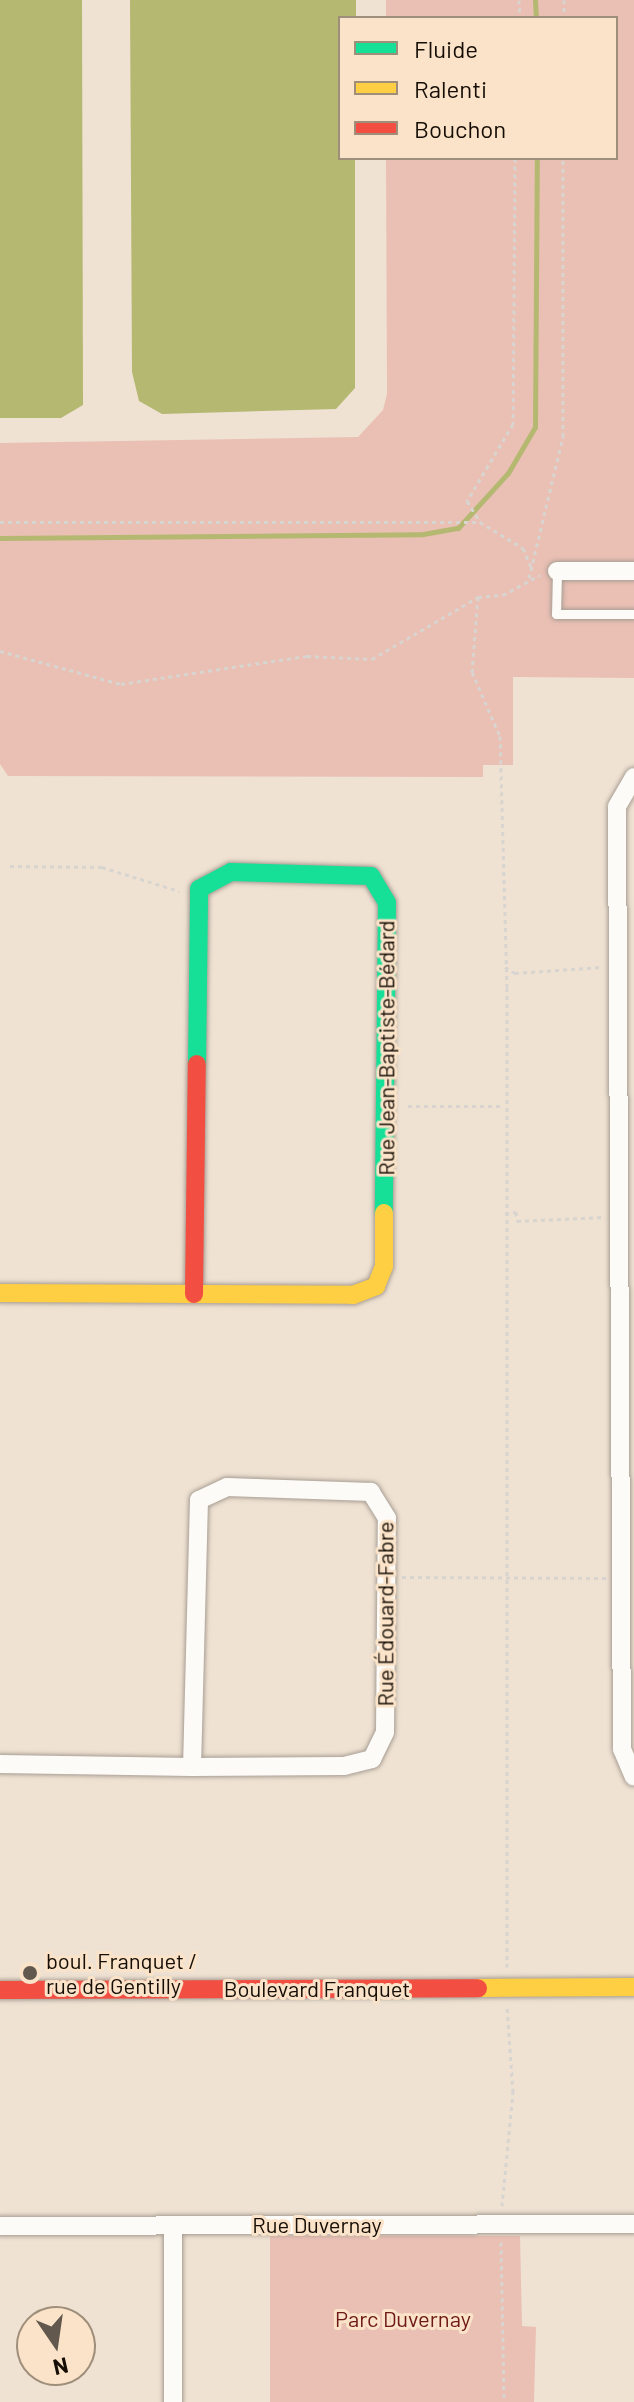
<!DOCTYPE html>
<html>
<head>
<meta charset="utf-8">
<style>
	body { margin:0 }
	#map { position:relative; width:634px; height:2402px; overflow:hidden; background:#efe2d3; font-family:Barlow,sans-serif }
	div>[style] { position:absolute }
	[style*='--x'] { left:calc(var(--x)*1px); top:calc(var(--y)*1px); width:calc(var(--w)*1px); rotate:calc(var(--a)*1deg) }
	.green>* { inset:0; background:#eabfb4 }
	.water>* { inset:0; background:#b5b871 }
	.stream>* { height:5px; margin:-2.5px; padding:0 2.5px; transform-origin:2.5px; border-radius:2.5px; background:#b5b871 }
	.path>* { height:3px; margin-top:-1.5px; transform-origin:0; background:repeating-linear-gradient(90deg,#d8d4d0 0 4px,transparent 0 8px) }
	.roads { filter:drop-shadow(0 0 2px #a89e93) drop-shadow(0 0 2px #a89e93) }
	.lane>* { height:9px; margin:-4.5px; padding:0 4.5px; transform-origin:4.5px; border-radius:4.5px; background:#fdfbf8 }
	.street>* { height:18px; margin:-9px; padding:0 9px; transform-origin:9px; border-radius:9px; background:#fdfbf8 }
	.fast>* { height:18px; margin:-9px; padding:0 9px; transform-origin:9px; border-radius:9px; background:#16e098 }
	.slow>* { height:18px; margin:-9px; padding:0 9px; transform-origin:9px; border-radius:9px; background:#ffcf43 }
	.jam>* { height:18px; margin:-9px; padding:0 9px; transform-origin:9px; border-radius:9px; background:#f24e42 }
	.dots>* { width:22px; height:22px; translate:-50% -50%; box-sizing:border-box; border:4px solid #fae3c8; border-radius:50% }
	span { translate:-50% -50%; white-space:nowrap; text-align:center; line-height:1.15; -webkit-text-stroke:6px #fae3c8; paint-order:stroke }
	.street-label { font-size:22px; color:#160e06 }
	.poi-label { font-size:22px; color:#160e06 }
	.left { translate:0 -50%; text-align:left }
	.park-label { font-size:22px; color:#6e1916 }
	.legend { position:absolute; left:338px; top:16px; width:280px; height:144px; box-sizing:border-box; background:#fae3c8; border:2px solid #9f8e7a; margin:0; padding:10px 14px; list-style:none; font-size:24px; color:#160e06 }
	.legend li { display:flex; align-items:center; gap:16px; height:40px }
	.legend b { width:40px; border:2px solid #9f8e7a }
	.north { position:absolute; left:16px; top:2306px; width:80px; height:80px; box-sizing:border-box; background:#fae3c8; border:2px solid #9f8e7a; border-radius:50%; rotate:167deg; font-size:22px; font-weight:700; line-height:32px; text-align:center; color:#160e06 }
	.north::after { content:''; display:block; margin:auto; width:28px; height:36px; background:#62584e; clip-path:polygon(50% 0,100% 100%,50% 72%,0 100%) }
</style>
</head>
<body>
<div id="map">
	<div class="green">
		<i style="clip-path:polygon(386px 0,634px 0,634px 678px,513px 677px,513px 765px,483px 765px,483px 777px,8px 776px,0 764px,0 443px,358px 437px,383px 410px,387px 394px,386px 158px,616px 158px,616px 18px,386px 18px)"></i>
		<i style="clip-path:polygon(270px 2236px,520px 2236px,522px 2326px,536px 2327px,534px 2402px,270px 2402px)"></i>
	</div>
	<div class="water">
		<i style="clip-path:polygon(0 0,82px 0,83px 405px,61px 418px,0 418px)"></i>
		<i style="clip-path:polygon(130px 0,356px 0,356px 18px,340px 18px,340px 158px,355px 158px,355px 388px,336px 409px,162px 414px,139px 401px,132px 372px)"></i>
	</div>
	<div class="stream">
		<i style="--x:535;--y:0;--w:18;--a:87"></i>
		<i style="--x:0;--y:538;--w:423;--a:-0.5"></i>
		<i style="--x:423;--y:534;--w:36;--a:-10"></i>
		<i style="--x:458;--y:528;--w:74;--a:-47.7"></i>
		<i style="--x:508;--y:473;--w:53;--a:-59.6"></i>
		<i style="--x:535;--y:427;--w:269;--a:-89.6"></i>
	</div>
	<div class="path">
		<i style="--x:519;--y:0;--w:18;--a:87"></i>
		<i style="--x:564;--y:0;--w:18;--a:90"></i>
		<i style="--x:515;--y:158;--w:266;--a:90.4"></i>
		<i style="--x:513;--y:424;--w:90;--a:120.9"></i>
		<i style="--x:467;--y:501;--w:25;--a:58"></i>
		<i style="--x:480;--y:522;--w:50;--a:31.2"></i>
		<i style="--x:523;--y:548;--w:21;--a:67"></i>
		<i style="--x:0;--y:522;--w:480;--a:0"></i>
		<i style="--x:529;--y:578;--w:146;--a:-76.5"></i>
		<i style="--x:563;--y:436;--w:278;--a:-90"></i>
		<i style="--x:478;--y:597;--w:75;--a:94.6"></i>
		<i style="--x:472;--y:672;--w:70;--a:66.4"></i>
		<i style="--x:500;--y:736;--w:252;--a:88.4"></i>
		<i style="--x:507;--y:988;--w:979;--a:90"></i>
		<i style="--x:0;--y:651;--w:125;--a:15.3"></i>
		<i style="--x:121;--y:684;--w:188;--a:-8.6"></i>
		<i style="--x:307;--y:656;--w:65;--a:2.6"></i>
		<i style="--x:372;--y:659;--w:123;--a:-30.3"></i>
		<i style="--x:478;--y:597;--w:25;--a:-5"></i>
		<i style="--x:503;--y:595;--w:42;--a:-28.4"></i>
		<i style="--x:10;--y:866;--w:92;--a:0.6"></i>
		<i style="--x:102;--y:867;--w:81;--a:17.3"></i>
		<i style="--x:505;--y:967;--w:12;--a:31"></i>
		<i style="--x:515;--y:973;--w:87;--a:-3.9"></i>
		<i style="--x:408;--y:1106;--w:96;--a:0"></i>
		<i style="--x:505;--y:1214;--w:11;--a:-10"></i>
		<i style="--x:516;--y:1212;--w:9;--a:84"></i>
		<i style="--x:517;--y:1221;--w:87;--a:-2.6"></i>
		<i style="--x:402;--y:1577;--w:204;--a:0.3"></i>
		<i style="--x:502;--y:2206;--w:115;--a:-84.5"></i>
		<i style="--x:513;--y:2092;--w:85;--a:-94"></i>
		<i style="--x:501;--y:2242;--w:160;--a:88.9"></i>
	</div>
	<div class="roads">
		<div class="lane">
			<i style="--x:557;--y:571;--w:43;--a:91.3"></i>
			<i style="--x:556;--y:614;--w:78;--a:0"></i>
		</div>
		<div class="street">
			<i style="--x:557;--y:571;--w:77;--a:0"></i>
			<i style="--x:634;--y:777;--w:34;--a:120"></i>
			<i style="--x:617;--y:807;--w:942;--a:89.7"></i>
			<i style="--x:622;--y:1749;--w:30;--a:67"></i>
			<i style="--x:0;--y:1764;--w:192;--a:0.9"></i>
			<i style="--x:192;--y:1767;--w:152;--a:-0.4"></i>
			<i style="--x:344;--y:1766;--w:29;--a:-14"></i>
			<i style="--x:372;--y:1759;--w:30;--a:-64"></i>
			<i style="--x:385;--y:1732;--w:214;--a:-89.5"></i>
			<i style="--x:387;--y:1518;--w:31;--a:-122"></i>
			<i style="--x:371;--y:1492;--w:144;--a:-178"></i>
			<i style="--x:227;--y:1487;--w:31;--a:155"></i>
			<i style="--x:199;--y:1500;--w:267;--a:91.5"></i>
			<i style="--x:0;--y:2226;--w:634;--a:-0.18"></i>
			<i style="--x:173;--y:2402;--w:177;--a:-90"></i>
		</div>
		<div class="fast">
			<i style="--x:197;--y:1064;--w:175;--a:-89.3"></i>
			<i style="--x:199;--y:889;--w:36;--a:-28"></i>
			<i style="--x:231;--y:872;--w:140;--a:1.6"></i>
			<i style="--x:371;--y:876;--w:31;--a:59"></i>
			<i style="--x:387;--y:903;--w:310;--a:90.6"></i>
		</div>
		<div class="slow">
			<i style="--x:0;--y:1293;--w:353;--a:0.3"></i>
			<i style="--x:353;--y:1295;--w:25;--a:-21"></i>
			<i style="--x:376;--y:1286;--w:22;--a:-68"></i>
			<i style="--x:384;--y:1266;--w:53;--a:-90"></i>
			<i style="--x:478;--y:1988;--w:156;--a:-0.4"></i>
		</div>
		<div class="jam">
			<i style="--x:194;--y:1294;--w:230;--a:-89.3"></i>
			<i style="--x:0;--y:1990;--w:478;--a:-0.2"></i>
		</div>
	</div>
	<div class="dots">
		<i style="left:30px;top:1973px;background:#62584e"></i>
	</div>
	<div class="street-label">
		<span style="left:386px;top:1048px;rotate:-90deg">Rue Jean-Baptiste-Bédard</span>
		<span style="left:385px;top:1614px;rotate:-90deg">Rue Édouard-Fabre</span>
		<span style="left:317px;top:1989px">Boulevard Franquet</span>
		<span style="left:317px;top:2225px">Rue Duvernay</span>
	</div>
	<div class="poi-label">
		<span class="left" style="left:46px;top:1973px">boul. Franquet /<br>rue de Gentilly</span>
	</div>
	<div class="park-label">
		<span style="left:403px;top:2319px">Parc Duvernay</span>
	</div>
	<ul class="legend">
	<li><b style="height:10px;background:#16e098"></b>Fluide</li>
	<li><b style="height:10px;background:#ffcf43"></b>Ralenti</li>
	<li><b style="height:10px;background:#f24e42"></b>Bouchon</li>
	</ul>
	<div class="north">N</div>
</div>
</body>
</html>
